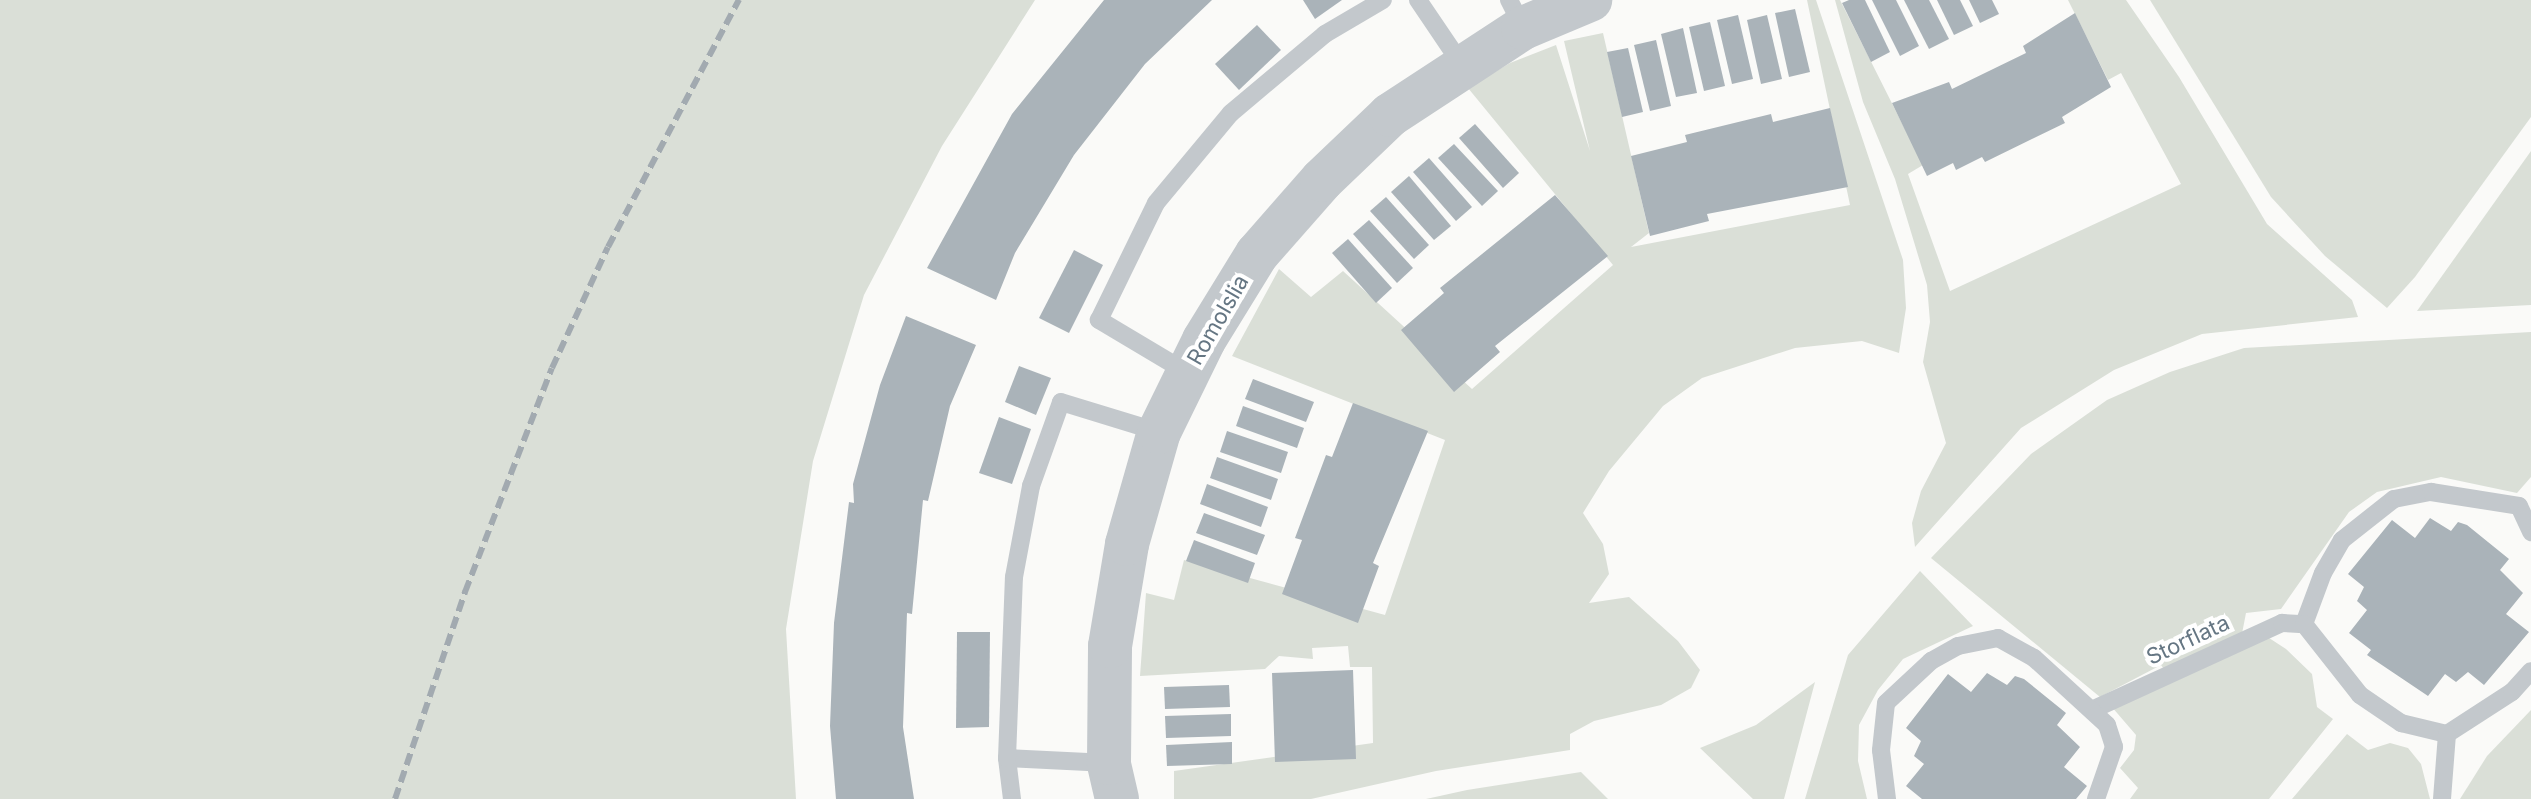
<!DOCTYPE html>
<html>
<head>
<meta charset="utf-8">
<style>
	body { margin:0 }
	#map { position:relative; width:2531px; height:799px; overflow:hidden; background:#fafaf8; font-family:Inter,sans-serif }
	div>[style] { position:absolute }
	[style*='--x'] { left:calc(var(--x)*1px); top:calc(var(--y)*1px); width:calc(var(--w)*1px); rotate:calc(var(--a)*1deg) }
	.green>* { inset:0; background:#dadfd7 }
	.building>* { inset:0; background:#aab3b9 }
	.service>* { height:18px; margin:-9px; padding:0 9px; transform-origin:9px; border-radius:9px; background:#c3c8cc }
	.tertiary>* { height:44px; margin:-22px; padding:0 22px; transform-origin:22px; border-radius:22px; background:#c3c8cc }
	.rail>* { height:6px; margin-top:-3px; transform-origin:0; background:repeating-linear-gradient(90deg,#a2aab0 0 12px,transparent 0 18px) }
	span { translate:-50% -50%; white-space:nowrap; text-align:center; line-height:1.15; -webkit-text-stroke:8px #fff; paint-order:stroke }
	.street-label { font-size:22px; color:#657683 }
</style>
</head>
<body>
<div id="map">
	<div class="green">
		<i style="clip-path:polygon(0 0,1035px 0,942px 146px,864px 295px,813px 461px,786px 629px,796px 799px,0 799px)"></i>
		<i style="clip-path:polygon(1807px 0,1816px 0,1903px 260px,1906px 308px,1899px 353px,1862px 341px,1795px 348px,1702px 378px,1663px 406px,1609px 471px,1583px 513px,1603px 544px,1609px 574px,1589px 603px,1629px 597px,1678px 641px,1700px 670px,1691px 688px,1661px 705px,1594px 721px,1570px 734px,1570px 750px,1436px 771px,1311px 799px,1174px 799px,1174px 771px,1373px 743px,1372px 667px,1350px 667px,1348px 646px,1312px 648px,1313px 659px,1279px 656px,1265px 669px,1140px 676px,1146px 593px,1174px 600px,1184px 560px,1385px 615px,1445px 440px,1232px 356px,1279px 269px,1311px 297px,1343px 271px,1472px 389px,1613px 265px,1468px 88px,1510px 63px,1556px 45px,1590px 151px,1564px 41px,1603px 33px,1649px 233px,1631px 247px,1850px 205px)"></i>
		<i style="clip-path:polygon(1835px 0,1840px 0,1923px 165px,1908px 174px,1950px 291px,2181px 184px,2121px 73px,2108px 80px,2068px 0,2126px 0,2179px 77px,2267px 224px,2352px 300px,2358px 317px,2202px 334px,2114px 370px,2021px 428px,1915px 547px,1912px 523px,1921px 491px,1946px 443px,1923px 362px,1930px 322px,1927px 285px,1895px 179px,1863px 102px)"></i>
		<i style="clip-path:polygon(2150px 0,2531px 0,2531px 117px,2415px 277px,2387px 308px,2325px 256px,2271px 197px)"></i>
		<i style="clip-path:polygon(2531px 151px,2531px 305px,2417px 311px)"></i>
		<i style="clip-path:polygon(2531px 332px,2531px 477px,2517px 493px,2441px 477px,2377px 492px,2349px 512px,2281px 609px,2246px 613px,2240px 644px,2266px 636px,2286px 649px,2312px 674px,2317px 707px,2333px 719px,2269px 799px,2130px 799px,2138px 788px,2120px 768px,2134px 750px,2136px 735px,2111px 706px,2172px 680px,2161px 665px,2100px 697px,1931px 558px,2031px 454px,2107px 400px,2170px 372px,2244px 348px)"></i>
		<i style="clip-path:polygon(1920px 571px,1973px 626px,1903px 659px,1878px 690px,1859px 725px,1858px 761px,1867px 799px,1805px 799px,1848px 655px)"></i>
		<i style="clip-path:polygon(1815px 682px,1784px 799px,1753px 799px,1700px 748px,1756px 725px)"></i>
		<i style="clip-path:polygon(2531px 710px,2531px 799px,2460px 799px,2487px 756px)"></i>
		<i style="clip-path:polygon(2347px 734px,2368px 750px,2390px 743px,2408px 748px,2421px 764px,2430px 799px,2292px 799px)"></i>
		<i style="clip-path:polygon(1581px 772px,1608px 799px,1426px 799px,1467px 790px)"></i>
	</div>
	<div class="building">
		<i style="clip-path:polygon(1104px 0,1212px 0,1145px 64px,1074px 155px,1015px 253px,996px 300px,927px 268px,1012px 114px)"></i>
		<i style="clip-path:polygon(1303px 0,1342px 0,1315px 19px)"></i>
		<i style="clip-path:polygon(1849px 0,1865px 0,1890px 52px,1871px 62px,1842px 3px)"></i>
		<i style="clip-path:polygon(1872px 0,1896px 0,1919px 46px,1900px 56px)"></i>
		<i style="clip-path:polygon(1904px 0,1929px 0,1949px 39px,1929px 49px)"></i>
		<i style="clip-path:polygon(1937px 0,1960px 0,1973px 26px,1954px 35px)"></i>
		<i style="clip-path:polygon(1969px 0,1992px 0,1999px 14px,1980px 23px)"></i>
		<i style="clip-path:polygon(1795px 9px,1810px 72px,1789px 77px,1775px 13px)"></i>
		<i style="clip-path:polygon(2075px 13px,2111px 87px,2062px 117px,2065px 123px,1985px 162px,1982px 157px,1956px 170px,1953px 163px,1927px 176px,1892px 103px,1949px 82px,1952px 89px,2026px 53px,2023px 46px)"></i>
		<i style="clip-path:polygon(1738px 15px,1753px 79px,1732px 84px,1717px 20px)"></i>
		<i style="clip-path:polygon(1767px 15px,1782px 79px,1761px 84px,1747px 20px)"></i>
		<i style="clip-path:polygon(1710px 22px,1725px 86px,1704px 91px,1689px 27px)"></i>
		<i style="clip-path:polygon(1257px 25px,1281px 50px,1239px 90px,1215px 64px)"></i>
		<i style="clip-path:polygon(1683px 28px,1697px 93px,1676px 97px,1661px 34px)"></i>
		<i style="clip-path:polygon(1656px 40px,1671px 106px,1650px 111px,1634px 45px)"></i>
		<i style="clip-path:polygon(1628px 48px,1643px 112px,1622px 117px,1607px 52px)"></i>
		<i style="clip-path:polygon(1830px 108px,1848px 187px,1707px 214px,1709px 221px,1650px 236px,1631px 156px,1687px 142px,1685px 135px,1771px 114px,1773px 122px)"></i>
		<i style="clip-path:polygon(1475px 124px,1519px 173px,1503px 188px,1459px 138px)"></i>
		<i style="clip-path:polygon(1454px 144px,1498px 191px,1482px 206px,1438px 158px)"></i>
		<i style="clip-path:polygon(1429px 158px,1472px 207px,1456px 221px,1413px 172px)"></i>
		<i style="clip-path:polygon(1409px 176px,1451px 226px,1434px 240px,1391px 192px)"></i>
		<i style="clip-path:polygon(1555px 195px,1608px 256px,1495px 346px,1500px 352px,1454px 392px,1401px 330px,1444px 293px,1440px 288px)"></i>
		<i style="clip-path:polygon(1386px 197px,1429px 245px,1414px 259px,1370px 211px)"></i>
		<i style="clip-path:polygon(1369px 220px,1413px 268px,1397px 283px,1353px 234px)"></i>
		<i style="clip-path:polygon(1348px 239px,1392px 288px,1376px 303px,1332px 253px)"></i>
		<i style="clip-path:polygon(1074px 250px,1103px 265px,1069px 333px,1039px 318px)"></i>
		<i style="clip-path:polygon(906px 316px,976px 345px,950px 406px,928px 501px,923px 500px,912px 614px,907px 613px,903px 727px,914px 799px,836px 799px,830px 726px,834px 623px,849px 502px,854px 503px,853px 484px,880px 385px)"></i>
		<i style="clip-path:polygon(1019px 366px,1051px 378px,1036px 415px,1005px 402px)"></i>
		<i style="clip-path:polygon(1253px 379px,1314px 402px,1306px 422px,1245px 399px)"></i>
		<i style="clip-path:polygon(1353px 403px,1428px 431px,1373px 563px,1379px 566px,1358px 623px,1282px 594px,1302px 540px,1295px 538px,1326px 455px,1332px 457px)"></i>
		<i style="clip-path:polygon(1243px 406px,1304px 428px,1297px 448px,1236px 426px)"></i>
		<i style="clip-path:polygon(999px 417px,1031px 429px,1012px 484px,979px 473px)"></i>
		<i style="clip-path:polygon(1227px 431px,1288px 452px,1281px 473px,1220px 452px)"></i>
		<i style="clip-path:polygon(1217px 457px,1278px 479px,1271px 500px,1210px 478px)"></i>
		<i style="clip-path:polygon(1207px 484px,1268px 507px,1261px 527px,1200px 504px)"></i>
		<i style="clip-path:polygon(1204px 513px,1265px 535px,1257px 555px,1196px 533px)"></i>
		<i style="clip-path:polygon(2430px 518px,2451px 531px,2458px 522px,2467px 525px,2509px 559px,2500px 570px,2523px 593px,2506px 614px,2529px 632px,2484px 685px,2468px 672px,2456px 682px,2445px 674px,2428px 696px,2367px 655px,2371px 650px,2349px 633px,2367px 610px,2357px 601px,2364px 587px,2348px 574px,2392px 520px,2415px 538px)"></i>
		<i style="clip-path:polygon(1194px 540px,1255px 563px,1248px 583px,1186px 561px)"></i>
		<i style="clip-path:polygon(957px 632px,990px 632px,989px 727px,956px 728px)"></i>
		<i style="clip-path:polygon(1353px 670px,1356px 759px,1275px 762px,1272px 673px)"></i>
		<i style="clip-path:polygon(1987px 673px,2007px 685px,2015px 676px,2024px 679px,2066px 713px,2057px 725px,2080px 747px,2064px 767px,2087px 786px,2076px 799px,1922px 799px,1906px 786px,1924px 764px,1914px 756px,1921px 741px,1906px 728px,1948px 674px,1971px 692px)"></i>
		<i style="clip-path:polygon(1229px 685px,1230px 707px,1165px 709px,1164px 687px)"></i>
		<i style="clip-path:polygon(1231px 714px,1231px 736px,1166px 738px,1165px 716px)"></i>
		<i style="clip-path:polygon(1232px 742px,1232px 764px,1167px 766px,1166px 745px)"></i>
	</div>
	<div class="service">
		<i style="--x:1418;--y:0;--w:78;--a:55.9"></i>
		<i style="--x:1509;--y:0;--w:31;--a:63"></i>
		<i style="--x:1188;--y:373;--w:104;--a:-149.2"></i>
		<i style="--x:1099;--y:320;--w:130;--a:-64"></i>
		<i style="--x:1156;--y:203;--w:117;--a:-50.2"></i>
		<i style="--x:1231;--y:113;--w:123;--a:-40"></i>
		<i style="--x:1325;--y:34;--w:67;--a:-30.4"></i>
		<i style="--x:2304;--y:624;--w:54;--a:-69.6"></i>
		<i style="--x:2323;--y:573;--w:38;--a:-60"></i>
		<i style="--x:2342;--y:540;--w:66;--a:-38.3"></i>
		<i style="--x:2394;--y:499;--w:38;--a:-11"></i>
		<i style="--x:2431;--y:492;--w:89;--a:9"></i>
		<i style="--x:2519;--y:506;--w:29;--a:65"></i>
		<i style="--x:2094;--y:709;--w:207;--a:-24.6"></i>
		<i style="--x:2282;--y:623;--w:22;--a:3"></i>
		<i style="--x:2304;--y:624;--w:90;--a:51.7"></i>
		<i style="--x:2360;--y:695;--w:50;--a:34.3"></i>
		<i style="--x:2401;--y:723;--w:47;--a:13.4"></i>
		<i style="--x:2447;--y:734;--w:77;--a:-32.9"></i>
		<i style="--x:2512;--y:692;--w:28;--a:-48"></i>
		<i style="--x:1007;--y:758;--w:101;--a:2.8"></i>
		<i style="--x:1012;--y:799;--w:41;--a:-97"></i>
		<i style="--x:1007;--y:758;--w:181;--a:-87.8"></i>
		<i style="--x:1014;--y:577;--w:93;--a:-79.4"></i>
		<i style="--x:1031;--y:486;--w:89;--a:-70.3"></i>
		<i style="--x:1061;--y:402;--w:102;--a:17"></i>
		<i style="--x:1887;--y:799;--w:49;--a:-97"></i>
		<i style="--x:1881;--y:750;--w:47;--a:-83.9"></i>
		<i style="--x:1886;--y:703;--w:62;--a:-43"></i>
		<i style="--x:1931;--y:661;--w:31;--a:-29"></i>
		<i style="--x:1958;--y:646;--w:41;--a:-11.3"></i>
		<i style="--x:1998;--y:638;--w:41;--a:29.1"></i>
		<i style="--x:2034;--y:658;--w:99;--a:42.5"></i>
		<i style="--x:2107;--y:725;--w:23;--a:72"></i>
		<i style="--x:2114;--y:747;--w:55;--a:109.1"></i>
		<i style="--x:2442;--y:799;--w:65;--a:-85.6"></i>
	</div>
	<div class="tertiary">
		<i style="--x:1117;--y:799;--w:37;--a:-103"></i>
		<i style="--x:1109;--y:763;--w:117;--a:-89.5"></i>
		<i style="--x:1110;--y:646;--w:103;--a:-80.5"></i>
		<i style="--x:1127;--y:544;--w:116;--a:-74.1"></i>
		<i style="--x:1159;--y:432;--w:102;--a:-63.9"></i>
		<i style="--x:1204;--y:340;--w:101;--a:-58.4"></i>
		<i style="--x:1257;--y:254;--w:98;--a:-48.7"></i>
		<i style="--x:1322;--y:180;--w:94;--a:-43.7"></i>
		<i style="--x:1390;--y:115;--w:159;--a:-33.2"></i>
		<i style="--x:1523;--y:28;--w:73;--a:-22.7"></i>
	</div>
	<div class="rail">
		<i style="--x:395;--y:799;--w:219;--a:-71.3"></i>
		<i style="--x:465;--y:592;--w:240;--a:-68.8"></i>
		<i style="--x:552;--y:368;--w:133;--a:-65.2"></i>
		<i style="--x:608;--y:247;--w:280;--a:-62.1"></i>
	</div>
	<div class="street-label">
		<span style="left:1218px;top:320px;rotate:-60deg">Romolslia</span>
		<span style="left:2188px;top:640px;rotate:-25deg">Storflata</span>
	</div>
</div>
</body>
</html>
